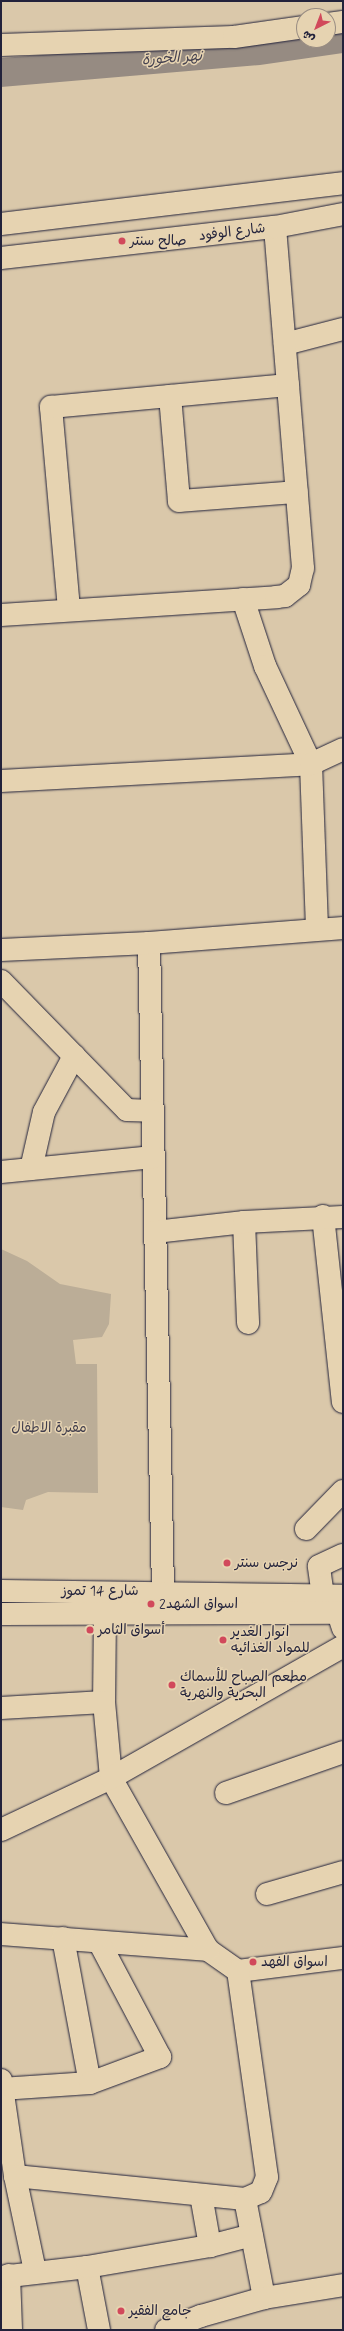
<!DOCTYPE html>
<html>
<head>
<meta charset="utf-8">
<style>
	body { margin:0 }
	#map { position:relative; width:344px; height:2331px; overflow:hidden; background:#dac8aa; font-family:Mynerve,"Playpen Sans Arabic",sans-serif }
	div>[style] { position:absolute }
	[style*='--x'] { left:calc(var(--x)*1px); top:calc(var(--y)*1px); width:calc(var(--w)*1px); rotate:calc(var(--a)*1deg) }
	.green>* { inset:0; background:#bbad97 }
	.water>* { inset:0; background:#968b82 }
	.roads { filter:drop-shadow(0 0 1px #22223b) drop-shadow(0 0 1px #22223b) }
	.minor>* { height:22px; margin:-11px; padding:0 11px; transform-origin:11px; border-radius:11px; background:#e6d3b1 }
	.major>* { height:22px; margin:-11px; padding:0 11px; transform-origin:11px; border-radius:11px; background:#e6d3b1 }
	.dots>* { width:11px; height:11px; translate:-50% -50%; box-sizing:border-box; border:2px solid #e6d3b1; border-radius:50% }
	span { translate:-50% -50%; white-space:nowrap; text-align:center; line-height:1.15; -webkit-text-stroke:3px #e6d3b1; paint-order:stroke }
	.street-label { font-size:14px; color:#22223b }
	.poi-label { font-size:14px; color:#22223b }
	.left { translate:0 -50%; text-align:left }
	.park-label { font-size:14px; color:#413e4d }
	.water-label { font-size:15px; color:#454250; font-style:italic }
	.frame { position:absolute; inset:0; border:2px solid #22223b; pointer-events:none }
	.north { position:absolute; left:296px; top:8px; width:40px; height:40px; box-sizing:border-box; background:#e6d3b1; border:1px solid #988c82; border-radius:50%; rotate:222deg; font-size:11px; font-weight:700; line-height:16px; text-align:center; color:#22223b }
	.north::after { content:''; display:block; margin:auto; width:14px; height:18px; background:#d1495b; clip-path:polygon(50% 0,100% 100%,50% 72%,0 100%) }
</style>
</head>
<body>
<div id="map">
	<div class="green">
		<i style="clip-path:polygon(1px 1249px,27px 1261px,60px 1284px,111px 1294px,109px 1324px,102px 1337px,73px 1340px,76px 1364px,97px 1364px,98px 1493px,48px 1492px,26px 1500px,23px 1510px,1px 1507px)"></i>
	</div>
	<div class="water">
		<i style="clip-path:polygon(343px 33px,343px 53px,260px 65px,1px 87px,1px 58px,304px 36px,304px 40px,328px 40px,328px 34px)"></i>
	</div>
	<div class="roads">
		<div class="minor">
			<i style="--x:328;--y:24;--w:15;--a:-8"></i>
			<i style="--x:1;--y:45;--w:233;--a:-2"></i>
			<i style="--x:234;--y:37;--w:71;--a:-8.1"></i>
			<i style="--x:285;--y:344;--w:60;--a:-14.5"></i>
			<i style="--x:170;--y:396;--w:105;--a:85.1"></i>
			<i style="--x:179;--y:501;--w:118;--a:-4.4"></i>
			<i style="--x:243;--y:599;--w:71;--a:71.8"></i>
			<i style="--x:265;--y:666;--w:108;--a:64.9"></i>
			<i style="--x:311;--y:764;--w:165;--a:87.9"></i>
			<i style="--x:69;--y:609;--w:203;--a:-95.1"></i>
			<i style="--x:51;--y:407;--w:238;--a:-5.3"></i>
			<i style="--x:1;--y:615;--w:276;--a:-3.7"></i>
			<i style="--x:276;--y:597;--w:9;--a:-6"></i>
			<i style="--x:285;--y:596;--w:18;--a:-38"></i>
			<i style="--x:299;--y:585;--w:17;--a:-77"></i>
			<i style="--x:303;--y:568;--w:342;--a:-94.7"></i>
			<i style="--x:1;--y:781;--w:310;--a:-3.1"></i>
			<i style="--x:311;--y:764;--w:35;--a:-25"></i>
			<i style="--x:149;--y:943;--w:648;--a:88.76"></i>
			<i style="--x:1;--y:950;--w:148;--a:-2.7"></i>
			<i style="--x:149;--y:943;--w:195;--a:-4.4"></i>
			<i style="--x:1;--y:981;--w:180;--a:45.7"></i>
			<i style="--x:127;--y:1110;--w:25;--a:2"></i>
			<i style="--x:31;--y:1169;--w:58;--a:-77.2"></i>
			<i style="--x:44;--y:1112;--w:64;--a:-61.8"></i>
			<i style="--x:1;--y:1172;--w:153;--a:-5.6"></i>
			<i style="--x:323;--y:1216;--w:187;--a:83.9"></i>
			<i style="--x:244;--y:1222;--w:101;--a:87.7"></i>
			<i style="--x:155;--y:1232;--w:90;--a:-6.4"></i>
			<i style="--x:244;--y:1222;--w:99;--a:-2.9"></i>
			<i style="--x:306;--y:1529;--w:53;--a:-45.8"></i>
			<i style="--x:323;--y:1596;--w:30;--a:-98"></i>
			<i style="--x:319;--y:1566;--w:26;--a:-25"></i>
			<i style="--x:105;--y:1612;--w:90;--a:90.6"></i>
			<i style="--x:104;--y:1702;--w:76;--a:84.7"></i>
			<i style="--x:111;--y:1778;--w:197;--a:60.6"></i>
			<i style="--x:208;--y:1950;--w:37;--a:35"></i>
			<i style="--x:238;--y:1971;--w:106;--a:-7.1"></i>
			<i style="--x:338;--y:1613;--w:16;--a:72"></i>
			<i style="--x:1;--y:1708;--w:103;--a:-3.3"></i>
			<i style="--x:226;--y:1793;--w:124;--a:-19.3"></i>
			<i style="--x:1;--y:1830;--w:122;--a:-25.3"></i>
			<i style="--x:111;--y:1778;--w:267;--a:-29.6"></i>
			<i style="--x:267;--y:1894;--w:79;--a:-16.1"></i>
			<i style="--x:1;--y:1934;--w:208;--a:4.4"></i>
			<i style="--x:63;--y:1938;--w:147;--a:79.5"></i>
			<i style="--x:1;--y:2080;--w:97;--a:81.7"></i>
			<i style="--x:15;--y:2176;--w:97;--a:78.1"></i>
			<i style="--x:1;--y:2089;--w:89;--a:-3.9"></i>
			<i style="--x:90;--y:2083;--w:75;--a:-20.4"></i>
			<i style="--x:160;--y:2057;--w:130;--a:-117.9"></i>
			<i style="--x:15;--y:2176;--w:231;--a:5.7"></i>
			<i style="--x:245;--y:2199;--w:17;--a:-24"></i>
			<i style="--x:261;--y:2192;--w:16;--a:-68"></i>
			<i style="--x:267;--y:2177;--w:208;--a:-98"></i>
			<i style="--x:201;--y:2195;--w:52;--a:80"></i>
			<i style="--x:245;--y:2199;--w:101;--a:79.1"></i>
			<i style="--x:87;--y:2267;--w:64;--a:79.2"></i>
			<i style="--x:9;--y:2275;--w:55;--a:87.9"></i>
			<i style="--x:1;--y:2277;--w:87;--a:-6.6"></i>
			<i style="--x:87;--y:2267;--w:125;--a:-9.7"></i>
			<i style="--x:210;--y:2246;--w:43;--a:-14.7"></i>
			<i style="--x:166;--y:2330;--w:38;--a:-22"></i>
			<i style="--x:201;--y:2316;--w:66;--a:-15.9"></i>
			<i style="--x:264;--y:2298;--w:80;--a:-9.3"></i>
		</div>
		<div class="major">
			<i style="--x:1;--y:224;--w:344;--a:-6.8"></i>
			<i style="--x:1;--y:258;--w:276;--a:-6.5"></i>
			<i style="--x:275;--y:227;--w:69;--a:-10.8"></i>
			<i style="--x:1;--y:1591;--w:342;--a:0.8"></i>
			<i style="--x:1;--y:1614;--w:342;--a:-0.2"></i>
		</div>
	</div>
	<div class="dots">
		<i style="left:122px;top:241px;background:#d1495b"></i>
		<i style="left:227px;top:1563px;background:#d1495b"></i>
		<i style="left:151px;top:1604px;background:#d1495b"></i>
		<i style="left:90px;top:1630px;background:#d1495b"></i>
		<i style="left:223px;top:1640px;background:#d1495b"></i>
		<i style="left:172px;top:1685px;background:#d1495b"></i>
		<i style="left:253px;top:1962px;background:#d1495b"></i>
		<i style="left:121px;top:2311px;background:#d1495b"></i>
	</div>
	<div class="street-label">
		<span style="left:232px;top:232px;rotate:-7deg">شارع الوفود</span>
		<span style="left:100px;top:1591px">شارع 14 تموز</span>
	</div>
	<div class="poi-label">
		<span class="left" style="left:130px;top:241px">صالح سنتر</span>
		<span class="left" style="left:235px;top:1563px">نرجس سنتر</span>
		<span class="left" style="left:159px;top:1604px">اسواق الشهد2</span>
		<span class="left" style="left:98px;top:1630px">أسواق الثامر</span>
		<span class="left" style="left:231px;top:1640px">انوار الغدير<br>للمواد الغذائيه</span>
		<span class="left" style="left:180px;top:1685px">مطعم الصباح للأسماك<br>البحرية والنهرية</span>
		<span class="left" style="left:261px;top:1962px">اسواق الفهد</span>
		<span class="left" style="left:129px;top:2311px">جامع الفقير</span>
	</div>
	<div class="park-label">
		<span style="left:49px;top:1428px">مقبرة الاطفال</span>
	</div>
	<div class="water-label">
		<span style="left:172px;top:59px;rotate:-4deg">نهر الخورة</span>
	</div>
	<div class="frame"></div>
	<div class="north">ش</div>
</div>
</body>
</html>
